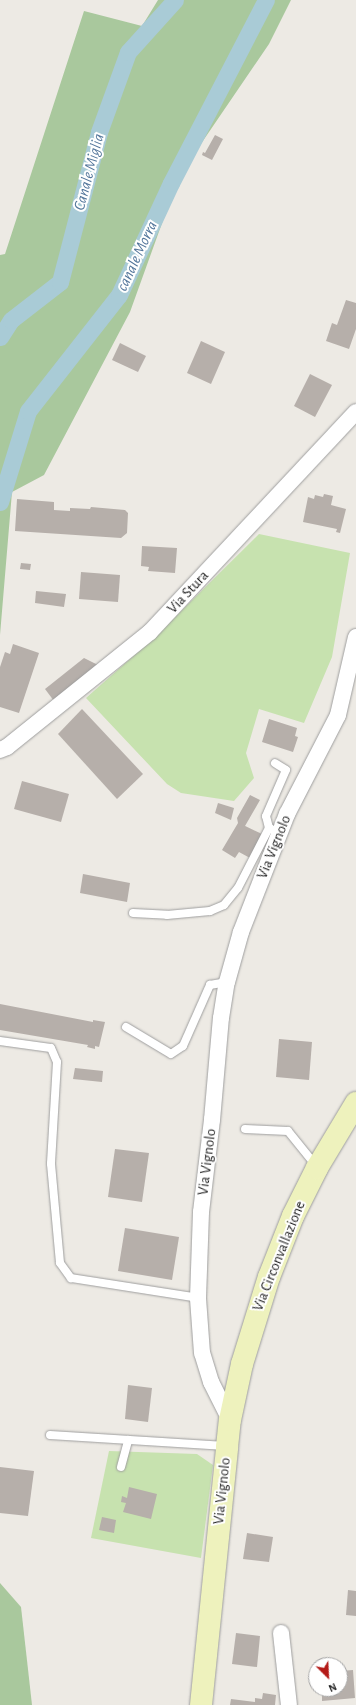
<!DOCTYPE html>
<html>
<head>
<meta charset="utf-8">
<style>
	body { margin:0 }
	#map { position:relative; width:356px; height:1705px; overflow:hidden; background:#edeae4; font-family:"Alegreya Sans",sans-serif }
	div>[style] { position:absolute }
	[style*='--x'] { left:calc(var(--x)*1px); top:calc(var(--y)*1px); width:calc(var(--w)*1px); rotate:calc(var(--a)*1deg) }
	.grass>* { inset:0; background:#c7e2af }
	.forest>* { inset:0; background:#a9c89d }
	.canal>* { height:17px; margin:-8.5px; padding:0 8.5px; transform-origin:8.5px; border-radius:8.5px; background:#a9cbd6 }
	.building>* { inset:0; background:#b6afaa }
	.roads { filter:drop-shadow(0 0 1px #9e9e9e) drop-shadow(0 0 1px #9e9e9e) }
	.lane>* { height:8px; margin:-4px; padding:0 4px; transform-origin:4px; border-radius:4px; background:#fff }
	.street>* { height:16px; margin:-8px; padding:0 8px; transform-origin:8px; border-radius:8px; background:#fff }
	.secondary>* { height:22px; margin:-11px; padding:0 11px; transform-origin:11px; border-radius:11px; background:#eef2bd }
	span { translate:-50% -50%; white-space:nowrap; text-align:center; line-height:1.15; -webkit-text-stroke:4px #fff; paint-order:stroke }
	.street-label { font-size:15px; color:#1d1d1d }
	.water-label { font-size:16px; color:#52759a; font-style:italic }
	.north { position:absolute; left:308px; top:1657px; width:40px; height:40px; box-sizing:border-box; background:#fff; border:1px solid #a5a5a5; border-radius:50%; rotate:156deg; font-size:11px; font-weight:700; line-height:16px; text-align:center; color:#1d1d1d }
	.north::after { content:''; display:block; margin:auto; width:14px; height:18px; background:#b41a17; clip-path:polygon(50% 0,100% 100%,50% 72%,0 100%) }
</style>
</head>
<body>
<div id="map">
	<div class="grass">
		<i style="clip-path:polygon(259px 534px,350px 553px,332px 657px,304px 723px,259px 709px,246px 753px,254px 778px,234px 801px,181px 793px,167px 784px,86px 698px,156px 636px)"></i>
		<i style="clip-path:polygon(109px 1451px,197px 1454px,213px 1465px,201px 1558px,91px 1538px)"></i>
	</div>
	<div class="forest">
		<i style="clip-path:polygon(158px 0,291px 0,269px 44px,179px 176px,130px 312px,44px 475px,12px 492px,0 635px,0 255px,5px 254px,84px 11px,142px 26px)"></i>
		<i style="clip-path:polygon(0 1583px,21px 1607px,32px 1705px,0 1705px)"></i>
	</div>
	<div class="canal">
		<i style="--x:0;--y:337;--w:20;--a:-57"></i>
		<i style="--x:11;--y:320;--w:62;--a:-37.8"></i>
		<i style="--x:60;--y:282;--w:155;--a:-75.4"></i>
		<i style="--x:99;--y:132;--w:85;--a:-70.1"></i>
		<i style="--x:128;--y:52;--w:70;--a:-47.9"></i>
		<i style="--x:0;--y:502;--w:95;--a:-72.9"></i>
		<i style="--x:28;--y:411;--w:147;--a:-51.9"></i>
		<i style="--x:119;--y:295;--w:123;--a:-65.1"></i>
		<i style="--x:171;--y:183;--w:206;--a:-62.6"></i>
	</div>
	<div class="building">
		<i style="clip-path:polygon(215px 135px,223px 139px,212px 160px,202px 155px,203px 152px,205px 153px)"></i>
		<i style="clip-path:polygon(346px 300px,356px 303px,356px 329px,349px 349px,326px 341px,332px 323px,337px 325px)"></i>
		<i style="clip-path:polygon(201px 341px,225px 352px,211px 384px,187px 373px)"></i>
		<i style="clip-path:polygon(120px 343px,146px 356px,138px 372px,112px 360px)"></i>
		<i style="clip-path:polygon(310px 374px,332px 385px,315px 417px,294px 406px)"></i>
		<i style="clip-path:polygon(324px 494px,333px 496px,331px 505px,346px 509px,340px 533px,336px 532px,337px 529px,303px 522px,308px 497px,314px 499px,315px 495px,323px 497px)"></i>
		<i style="clip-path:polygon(17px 499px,54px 502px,54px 510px,70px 511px,70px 508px,90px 509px,91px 507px,125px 510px,128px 513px,127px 533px,121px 538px,15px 531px)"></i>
		<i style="clip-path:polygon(142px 546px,177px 548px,175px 573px,148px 571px,149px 567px,141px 566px)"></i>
		<i style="clip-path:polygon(21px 563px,31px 564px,30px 570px,20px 569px)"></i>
		<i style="clip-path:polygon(81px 572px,120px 575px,118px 602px,79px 599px)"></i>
		<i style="clip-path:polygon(36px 591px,66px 594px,64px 607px,35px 603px)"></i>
		<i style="clip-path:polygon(13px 644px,39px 653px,19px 713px,0 707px,0 667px,5px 652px,10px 654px)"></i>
		<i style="clip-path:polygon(84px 658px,98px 665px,54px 701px,45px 689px)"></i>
		<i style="clip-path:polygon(82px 709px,143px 774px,117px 799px,58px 734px)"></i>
		<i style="clip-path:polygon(269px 719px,297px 728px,295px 736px,298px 737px,293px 752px,262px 742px)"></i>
		<i style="clip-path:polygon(22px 781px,69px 794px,61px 822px,14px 809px)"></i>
		<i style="clip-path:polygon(250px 795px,260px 800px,245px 826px,239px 823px,262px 834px,250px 858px,239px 852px,235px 858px,222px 850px,238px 823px,237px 818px)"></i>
		<i style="clip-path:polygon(218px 803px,234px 808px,231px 820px,215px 813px)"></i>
		<i style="clip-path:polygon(83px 874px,130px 883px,127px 902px,80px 893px)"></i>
		<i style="clip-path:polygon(0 1004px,93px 1022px,93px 1020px,105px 1022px,99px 1047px,95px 1046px,95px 1049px,87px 1047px,88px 1045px,0 1030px)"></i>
		<i style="clip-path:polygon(279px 1039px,312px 1042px,309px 1080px,276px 1077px)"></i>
		<i style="clip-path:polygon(75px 1068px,103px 1071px,102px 1082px,73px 1079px)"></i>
		<i style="clip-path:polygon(115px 1149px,149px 1153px,142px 1202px,108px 1197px)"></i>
		<i style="clip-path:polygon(125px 1228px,179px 1237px,172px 1280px,118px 1271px)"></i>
		<i style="clip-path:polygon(128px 1385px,152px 1388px,148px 1422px,125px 1419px)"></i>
		<i style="clip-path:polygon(0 1467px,34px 1471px,28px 1516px,0 1513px)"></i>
		<i style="clip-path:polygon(129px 1487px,157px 1494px,151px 1519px,123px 1512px,126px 1503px,121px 1502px,122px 1496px,127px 1498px)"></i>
		<i style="clip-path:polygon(102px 1517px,116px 1520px,114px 1533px,99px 1530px)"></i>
		<i style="clip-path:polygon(247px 1533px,273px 1537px,269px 1562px,243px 1559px)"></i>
		<i style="clip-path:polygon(348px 1590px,356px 1591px,356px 1616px,346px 1615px)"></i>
		<i style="clip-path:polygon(236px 1633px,260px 1636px,257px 1667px,232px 1664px)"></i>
		<i style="clip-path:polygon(353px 1670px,355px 1698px,322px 1701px,322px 1689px,340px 1689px,340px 1671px)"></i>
		<i style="clip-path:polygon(263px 1693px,276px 1695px,275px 1705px,230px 1705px,231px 1699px,255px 1702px,255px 1698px,262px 1699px)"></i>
	</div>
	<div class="roads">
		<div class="lane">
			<i style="--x:273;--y:830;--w:4;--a:-153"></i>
			<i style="--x:269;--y:828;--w:12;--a:-104"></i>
			<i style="--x:266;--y:816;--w:50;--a:-66.5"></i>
			<i style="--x:286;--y:770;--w:13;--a:-148"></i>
			<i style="--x:133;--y:913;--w:34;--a:3"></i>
			<i style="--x:167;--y:915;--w:43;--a:-5.3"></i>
			<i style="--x:210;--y:911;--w:15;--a:-23"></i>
			<i style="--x:224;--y:905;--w:22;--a:-51"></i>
			<i style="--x:238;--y:888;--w:68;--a:-62.7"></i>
			<i style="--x:126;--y:1027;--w:52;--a:31"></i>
			<i style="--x:171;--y:1054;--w:14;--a:-34"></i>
			<i style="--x:183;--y:1046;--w:67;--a:-66.1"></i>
			<i style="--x:210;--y:985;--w:17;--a:-10"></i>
			<i style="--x:0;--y:1041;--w:51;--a:7.8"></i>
			<i style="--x:51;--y:1048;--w:15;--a:67"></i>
			<i style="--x:57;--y:1062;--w:102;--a:93.4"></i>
			<i style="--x:51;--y:1164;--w:99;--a:84.8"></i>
			<i style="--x:60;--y:1263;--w:19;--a:54"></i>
			<i style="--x:71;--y:1278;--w:129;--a:8.9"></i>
			<i style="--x:245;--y:1129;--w:43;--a:2.7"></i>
			<i style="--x:288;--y:1131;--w:46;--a:51.1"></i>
			<i style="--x:50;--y:1435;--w:176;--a:3.6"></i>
			<i style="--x:121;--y:1467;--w:28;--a:-75"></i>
		</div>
		<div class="street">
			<i style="--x:0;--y:750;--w:8;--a:-23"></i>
			<i style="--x:7;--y:747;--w:184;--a:-38.8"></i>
			<i style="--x:150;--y:632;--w:301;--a:-46.9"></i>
			<i style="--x:230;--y:1420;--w:42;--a:-116.6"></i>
			<i style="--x:211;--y:1382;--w:30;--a:-107"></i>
			<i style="--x:202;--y:1353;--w:55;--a:-94.2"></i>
			<i style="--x:198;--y:1298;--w:86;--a:-88"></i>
			<i style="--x:201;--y:1212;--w:93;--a:-83.2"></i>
			<i style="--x:212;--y:1120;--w:102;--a:-85"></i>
			<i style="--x:221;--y:1018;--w:36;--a:-81"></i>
			<i style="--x:227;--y:982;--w:52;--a:-74.4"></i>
			<i style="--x:241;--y:932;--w:127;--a:-68.7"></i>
			<i style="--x:287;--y:814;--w:111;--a:-62.7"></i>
			<i style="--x:338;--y:715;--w:80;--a:-77"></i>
			<i style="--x:281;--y:1633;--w:72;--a:83.7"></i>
		</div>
		<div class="secondary">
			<i style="--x:201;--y:1705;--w:259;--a:-84.2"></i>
			<i style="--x:227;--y:1447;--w:27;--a:-84"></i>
			<i style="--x:230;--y:1420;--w:57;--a:-77.9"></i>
			<i style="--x:242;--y:1364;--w:91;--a:-72.8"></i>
			<i style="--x:269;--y:1277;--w:66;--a:-68.5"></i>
			<i style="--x:293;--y:1216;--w:54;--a:-63.4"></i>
			<i style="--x:317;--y:1168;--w:76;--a:-59"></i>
		</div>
	</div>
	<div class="street-label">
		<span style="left:188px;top:592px;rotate:-47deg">Via Stura</span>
		<span style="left:274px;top:847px;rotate:-68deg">Via Vignolo</span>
		<span style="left:207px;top:1162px;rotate:-83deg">Via Vignolo</span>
		<span style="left:279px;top:1256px;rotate:-68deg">Via Circonvallazione</span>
		<span style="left:222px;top:1491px;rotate:-84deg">Via Vignolo</span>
	</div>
	<div class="water-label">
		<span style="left:89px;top:172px;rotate:-75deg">Canale Miglia</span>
		<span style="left:137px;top:256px;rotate:-65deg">canale Morra</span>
	</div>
	<div class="north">N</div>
</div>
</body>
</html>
